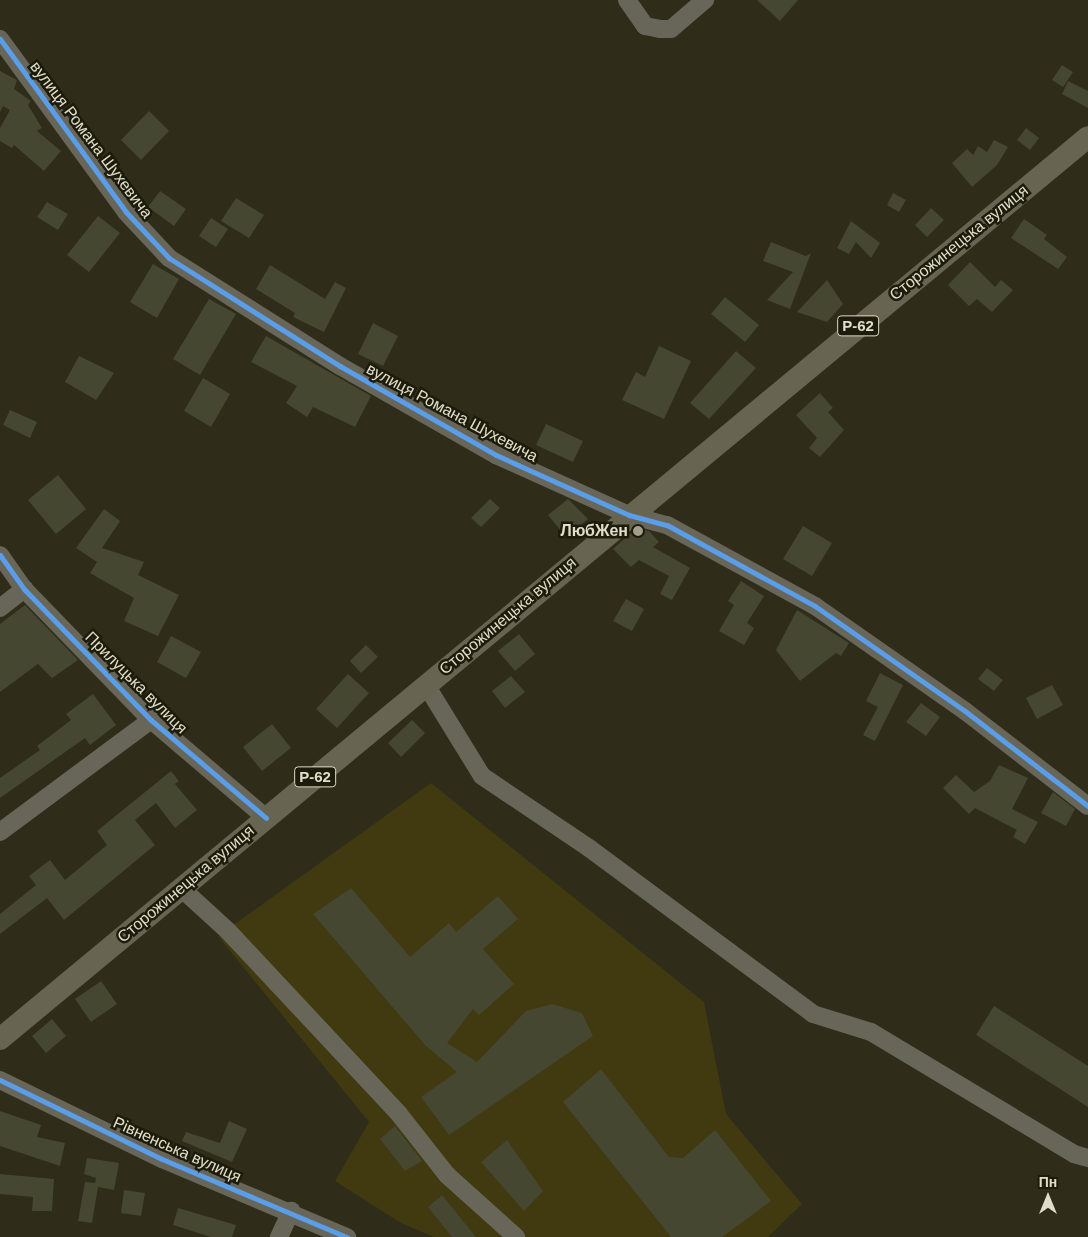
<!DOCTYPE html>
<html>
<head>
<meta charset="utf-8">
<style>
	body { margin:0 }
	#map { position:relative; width:1088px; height:1237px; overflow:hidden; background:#2f2c19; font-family:Helvetica,sans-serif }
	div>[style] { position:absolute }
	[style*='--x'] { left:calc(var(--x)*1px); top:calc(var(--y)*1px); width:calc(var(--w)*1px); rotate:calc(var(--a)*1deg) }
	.built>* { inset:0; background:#41390f }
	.building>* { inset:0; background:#454731 }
	.minor>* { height:18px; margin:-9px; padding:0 9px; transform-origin:9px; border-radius:9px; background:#686659 }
	.major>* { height:22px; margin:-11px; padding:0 11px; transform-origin:11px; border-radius:11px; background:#676452 }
	.cycleway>* { height:5px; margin:-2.5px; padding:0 2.5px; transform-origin:2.5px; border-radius:2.5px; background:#5a9eea }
	.dots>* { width:14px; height:14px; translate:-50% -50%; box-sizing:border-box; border:2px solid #1d1b0c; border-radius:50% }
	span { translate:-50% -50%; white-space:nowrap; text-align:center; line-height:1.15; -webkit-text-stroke:5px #1d1b0c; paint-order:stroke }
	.shield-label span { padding:1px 4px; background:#1d1b0c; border:1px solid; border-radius:4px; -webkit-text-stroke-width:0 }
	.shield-label { font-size:15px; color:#e0ddc9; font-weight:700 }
	.street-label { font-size:16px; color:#e0ddc9 }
	.poi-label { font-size:16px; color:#e0ddc9; font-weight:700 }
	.right { translate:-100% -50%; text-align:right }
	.north { position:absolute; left:1023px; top:1172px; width:50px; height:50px; -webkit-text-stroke:4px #1d1b0c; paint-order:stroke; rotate:0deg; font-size:14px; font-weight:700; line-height:20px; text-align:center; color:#e0ddc9 }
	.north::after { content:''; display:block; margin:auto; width:18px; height:22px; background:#e0ddc9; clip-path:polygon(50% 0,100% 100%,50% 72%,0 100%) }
</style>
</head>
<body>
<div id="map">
	<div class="built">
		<i style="clip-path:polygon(431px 783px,704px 1002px,726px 1114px,802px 1204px,768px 1237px,434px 1237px,401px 1223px,335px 1181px,369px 1122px,218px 936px)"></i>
	</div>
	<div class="building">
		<i style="clip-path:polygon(757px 0,798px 0,780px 21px)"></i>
		<i style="clip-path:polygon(1062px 65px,1073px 72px,1063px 87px,1052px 80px)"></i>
		<i style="clip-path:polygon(0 71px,17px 80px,14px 89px,31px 101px,28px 105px,42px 128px,37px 131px,61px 151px,44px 171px,14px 145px,12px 148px,0 141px,0 128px,10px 110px,3px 106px,0 112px)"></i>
		<i style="clip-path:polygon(1068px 81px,1088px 91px,1088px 108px,1062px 94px)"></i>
		<i style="clip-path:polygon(149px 111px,169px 131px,141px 160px,121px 140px)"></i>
		<i style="clip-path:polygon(1026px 128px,1039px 138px,1030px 150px,1017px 140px)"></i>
		<i style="clip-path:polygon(994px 140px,1008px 147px,997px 165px,972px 187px,952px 163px,967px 149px,973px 155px,978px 146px,987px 152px)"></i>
		<i style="clip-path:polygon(160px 191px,186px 209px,174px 226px,148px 207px)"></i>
		<i style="clip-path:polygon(893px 193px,906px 200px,899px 212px,887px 205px)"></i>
		<i style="clip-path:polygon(236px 198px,264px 215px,249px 238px,221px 221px)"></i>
		<i style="clip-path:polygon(47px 202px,68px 214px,58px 230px,37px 217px)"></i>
		<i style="clip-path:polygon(931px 208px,944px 220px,927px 237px,915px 225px)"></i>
		<i style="clip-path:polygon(98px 216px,120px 233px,89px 272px,67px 255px)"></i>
		<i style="clip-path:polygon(211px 218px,228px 229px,216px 247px,199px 236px)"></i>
		<i style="clip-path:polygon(1024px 219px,1047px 235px,1044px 239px,1067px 257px,1058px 269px,1011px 238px)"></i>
		<i style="clip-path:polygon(851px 221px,880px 243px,871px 258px,856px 242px,849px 254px,837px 248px)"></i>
		<i style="clip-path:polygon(771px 242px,806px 256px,811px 253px,790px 309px,767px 300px,793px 272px,763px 261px)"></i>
		<i style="clip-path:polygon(970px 262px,995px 287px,1001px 280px,1013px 290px,992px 312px,977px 299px,969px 306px,948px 285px)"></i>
		<i style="clip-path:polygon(153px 264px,179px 279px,157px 318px,130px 302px)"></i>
		<i style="clip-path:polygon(270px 265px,325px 299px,335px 282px,346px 288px,324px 332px,293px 317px,295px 313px,256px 289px)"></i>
		<i style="clip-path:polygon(827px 280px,843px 304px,827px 322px,797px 312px)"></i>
		<i style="clip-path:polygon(725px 297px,759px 325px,745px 342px,711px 314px)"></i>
		<i style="clip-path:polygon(209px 299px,236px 314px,200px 375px,173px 359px)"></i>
		<i style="clip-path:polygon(373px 323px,398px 336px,383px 366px,358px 354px)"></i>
		<i style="clip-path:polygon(266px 336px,371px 396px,355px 427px,313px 407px,307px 417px,286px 403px,297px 386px,251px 362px)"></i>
		<i style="clip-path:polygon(659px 346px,691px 361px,664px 419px,622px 400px,636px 372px,645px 377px)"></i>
		<i style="clip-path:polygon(736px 351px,756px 368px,709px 419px,690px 403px)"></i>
		<i style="clip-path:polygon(79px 356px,114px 373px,96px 400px,65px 382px)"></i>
		<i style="clip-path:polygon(203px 378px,230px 394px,211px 427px,184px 411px)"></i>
		<i style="clip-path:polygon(820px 393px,833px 408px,828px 412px,844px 430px,820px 457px,809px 448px,817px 438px,796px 415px)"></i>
		<i style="clip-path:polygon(10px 410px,37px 422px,30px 438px,3px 425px)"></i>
		<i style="clip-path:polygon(546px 424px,583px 441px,573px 462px,536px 445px)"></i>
		<i style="clip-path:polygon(58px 475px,86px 509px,56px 534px,28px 500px)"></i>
		<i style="clip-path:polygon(490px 499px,500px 508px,481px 527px,471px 518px)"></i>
		<i style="clip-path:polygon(568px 499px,588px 519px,566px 537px,548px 515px)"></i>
		<i style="clip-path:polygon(104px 509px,120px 521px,102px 548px,144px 562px,138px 575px,179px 595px,158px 636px,124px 621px,134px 598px,90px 573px,97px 562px,76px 548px)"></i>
		<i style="clip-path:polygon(803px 526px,832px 543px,812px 576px,783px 559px)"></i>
		<i style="clip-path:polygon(637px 528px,649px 531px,659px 542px,653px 547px,690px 568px,672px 600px,660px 594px,669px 576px,639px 560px,631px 567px,613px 549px)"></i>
		<i style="clip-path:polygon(741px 581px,764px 596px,747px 623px,754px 628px,744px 645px,719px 631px,734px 605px,728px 601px)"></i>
		<i style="clip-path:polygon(626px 599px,644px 609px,632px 631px,613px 621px)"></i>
		<i style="clip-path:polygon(25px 605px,78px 660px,52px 678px,38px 664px,0 692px,0 624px)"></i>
		<i style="clip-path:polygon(797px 610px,849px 643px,841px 656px,836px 653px,800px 681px,776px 650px)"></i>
		<i style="clip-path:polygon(519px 634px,535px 654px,515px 671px,498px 651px)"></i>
		<i style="clip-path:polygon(171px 636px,201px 652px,186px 678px,157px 662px)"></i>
		<i style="clip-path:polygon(366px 645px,378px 657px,361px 673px,350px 661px)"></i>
		<i style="clip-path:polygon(987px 668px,1003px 680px,994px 691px,978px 679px)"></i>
		<i style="clip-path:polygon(880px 673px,903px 685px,875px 741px,863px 735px,878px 707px,866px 701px)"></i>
		<i style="clip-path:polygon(348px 674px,369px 693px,337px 728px,316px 709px)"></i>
		<i style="clip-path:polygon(511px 676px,525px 692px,505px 708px,492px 691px)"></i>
		<i style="clip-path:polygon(1052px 685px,1063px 705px,1037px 719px,1026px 698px)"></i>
		<i style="clip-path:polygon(93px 694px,116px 725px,90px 745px,85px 738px,0 798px,0 778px,40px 750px,37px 746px,71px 720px,66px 714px)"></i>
		<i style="clip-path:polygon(921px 703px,940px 717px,926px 736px,906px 722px)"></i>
		<i style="clip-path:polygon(412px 720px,425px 733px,401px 757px,388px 743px)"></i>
		<i style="clip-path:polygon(272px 724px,291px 748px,262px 771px,243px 747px)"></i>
		<i style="clip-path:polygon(999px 765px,1028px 778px,1012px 809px,1038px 822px,1025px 844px,1013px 837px,1017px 830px,975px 808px,969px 814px,943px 788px,956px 775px,974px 792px,990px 781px)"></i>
		<i style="clip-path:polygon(171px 771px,179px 781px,175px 784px,197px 810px,175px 828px,156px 803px,135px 820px,155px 845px,64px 920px,47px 898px,0 934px,0 914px,36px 885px,29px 876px,50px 860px,65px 880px,107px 845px,97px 831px)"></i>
		<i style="clip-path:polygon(1053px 792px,1075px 809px,1066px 826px,1041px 813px)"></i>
		<i style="clip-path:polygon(351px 888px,410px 957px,449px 923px,456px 932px,498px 896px,518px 919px,483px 949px,514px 984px,479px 1015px,473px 1009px,447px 1043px,477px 1062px,526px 1011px,552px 1004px,582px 1013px,593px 1036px,449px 1135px,421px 1097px,457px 1072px,425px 1045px,313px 914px)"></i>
		<i style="clip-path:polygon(101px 981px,117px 1004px,91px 1022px,75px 999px)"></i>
		<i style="clip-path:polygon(994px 1006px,1088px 1066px,1088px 1107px,976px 1035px)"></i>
		<i style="clip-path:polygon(52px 1019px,66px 1036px,46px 1053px,32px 1036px)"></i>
		<i style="clip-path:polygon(601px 1069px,669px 1157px,683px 1158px,715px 1130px,771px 1201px,722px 1237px,671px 1237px,563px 1102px)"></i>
		<i style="clip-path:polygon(0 1111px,41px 1125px,37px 1137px,65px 1143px,60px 1166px,0 1146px)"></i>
		<i style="clip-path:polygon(229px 1121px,247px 1129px,232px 1162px,182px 1141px,186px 1132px,220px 1143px)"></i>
		<i style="clip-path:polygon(395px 1126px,422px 1161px,405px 1171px,380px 1139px)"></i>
		<i style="clip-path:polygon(507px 1140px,543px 1191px,524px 1211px,481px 1162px)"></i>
		<i style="clip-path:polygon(87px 1158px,119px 1163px,114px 1190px,98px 1187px,92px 1223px,78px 1221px,85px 1182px,95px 1183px,96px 1178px,84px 1174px)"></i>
		<i style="clip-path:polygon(0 1174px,54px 1179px,52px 1211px,32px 1211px,33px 1197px,0 1194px)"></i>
		<i style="clip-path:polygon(124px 1190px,145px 1193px,141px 1216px,121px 1213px)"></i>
		<i style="clip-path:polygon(442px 1195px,476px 1237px,452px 1237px,428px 1207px)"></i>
		<i style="clip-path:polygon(178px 1208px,236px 1225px,232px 1237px,211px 1237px,173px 1225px)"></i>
	</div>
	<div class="minor">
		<i style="--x:627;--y:0;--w:32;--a:55"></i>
		<i style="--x:645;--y:26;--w:15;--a:11"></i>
		<i style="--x:660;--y:29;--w:11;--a:0"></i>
		<i style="--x:671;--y:29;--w:45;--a:-40.5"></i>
		<i style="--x:0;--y:39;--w:214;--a:53.9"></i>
		<i style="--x:126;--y:212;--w:63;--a:46.9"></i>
		<i style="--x:169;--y:258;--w:202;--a:32.3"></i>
		<i style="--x:340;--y:366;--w:180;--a:29.7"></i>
		<i style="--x:496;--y:455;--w:146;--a:24.3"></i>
		<i style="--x:629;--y:515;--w:39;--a:15"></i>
		<i style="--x:667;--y:525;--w:169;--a:28.7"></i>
		<i style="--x:815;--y:606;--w:183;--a:35"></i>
		<i style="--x:965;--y:711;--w:155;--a:37.7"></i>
		<i style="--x:0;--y:555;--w:42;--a:54.8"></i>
		<i style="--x:24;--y:589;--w:182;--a:45.9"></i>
		<i style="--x:151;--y:720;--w:151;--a:40.4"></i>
		<i style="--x:0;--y:608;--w:31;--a:-38"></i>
		<i style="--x:426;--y:685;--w:107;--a:58.4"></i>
		<i style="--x:482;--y:776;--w:129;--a:33.9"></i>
		<i style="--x:589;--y:848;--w:279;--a:36.5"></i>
		<i style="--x:813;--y:1014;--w:61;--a:17.2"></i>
		<i style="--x:871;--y:1032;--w:237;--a:31"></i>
		<i style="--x:1074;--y:1154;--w:15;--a:16"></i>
		<i style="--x:0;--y:832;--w:188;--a:-36.6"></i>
		<i style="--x:181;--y:888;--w:64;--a:42.5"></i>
		<i style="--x:228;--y:931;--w:250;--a:46.9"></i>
		<i style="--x:399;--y:1114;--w:78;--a:51.8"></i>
		<i style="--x:447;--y:1175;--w:93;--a:41.9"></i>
		<i style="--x:0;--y:1080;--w:180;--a:26"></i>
		<i style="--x:162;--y:1159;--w:201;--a:22.9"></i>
		<i style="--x:279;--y:1237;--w:29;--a:-65"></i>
	</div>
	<div class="major">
		<i style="--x:0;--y:1039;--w:1413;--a:-39.66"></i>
	</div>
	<div class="cycleway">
		<i style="--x:0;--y:39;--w:214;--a:53.9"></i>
		<i style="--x:126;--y:212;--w:63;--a:46.9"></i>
		<i style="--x:169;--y:258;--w:202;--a:32.3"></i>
		<i style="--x:340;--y:366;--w:180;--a:29.7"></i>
		<i style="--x:496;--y:455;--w:146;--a:24.3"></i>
		<i style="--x:629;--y:515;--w:39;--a:15"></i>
		<i style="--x:667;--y:525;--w:169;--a:28.7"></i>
		<i style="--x:815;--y:606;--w:183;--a:35"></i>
		<i style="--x:965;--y:711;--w:155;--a:37.7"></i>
		<i style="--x:0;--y:555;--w:42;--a:54.8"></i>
		<i style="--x:24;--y:589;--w:182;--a:45.9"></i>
		<i style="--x:151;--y:720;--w:151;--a:40.4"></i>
		<i style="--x:0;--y:1080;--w:180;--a:26"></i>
		<i style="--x:162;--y:1159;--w:201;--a:22.9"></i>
	</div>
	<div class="dots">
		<i style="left:638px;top:531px;background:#a29f8b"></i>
	</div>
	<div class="shield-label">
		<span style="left:858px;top:326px">Р-62</span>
		<span style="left:315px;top:777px">Р-62</span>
	</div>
	<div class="street-label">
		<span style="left:91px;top:140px;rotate:53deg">вулиця Романа Шухевича</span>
		<span style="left:959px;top:243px;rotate:-39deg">Сторожинецька вулиця</span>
		<span style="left:452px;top:413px;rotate:28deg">вулиця Романа Шухевича</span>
		<span style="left:508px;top:616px;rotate:-40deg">Сторожинецька вулиця</span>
		<span style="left:136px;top:683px;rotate:45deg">Прилуцька вулиця</span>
		<span style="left:186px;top:884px;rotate:-40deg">Сторожинецька вулиця</span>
		<span style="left:177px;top:1150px;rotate:24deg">Рівненська вулиця</span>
	</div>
	<div class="poi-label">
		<span class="right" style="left:628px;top:531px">ЛюбЖен</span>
	</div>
	<div class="north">Пн</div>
</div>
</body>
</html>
